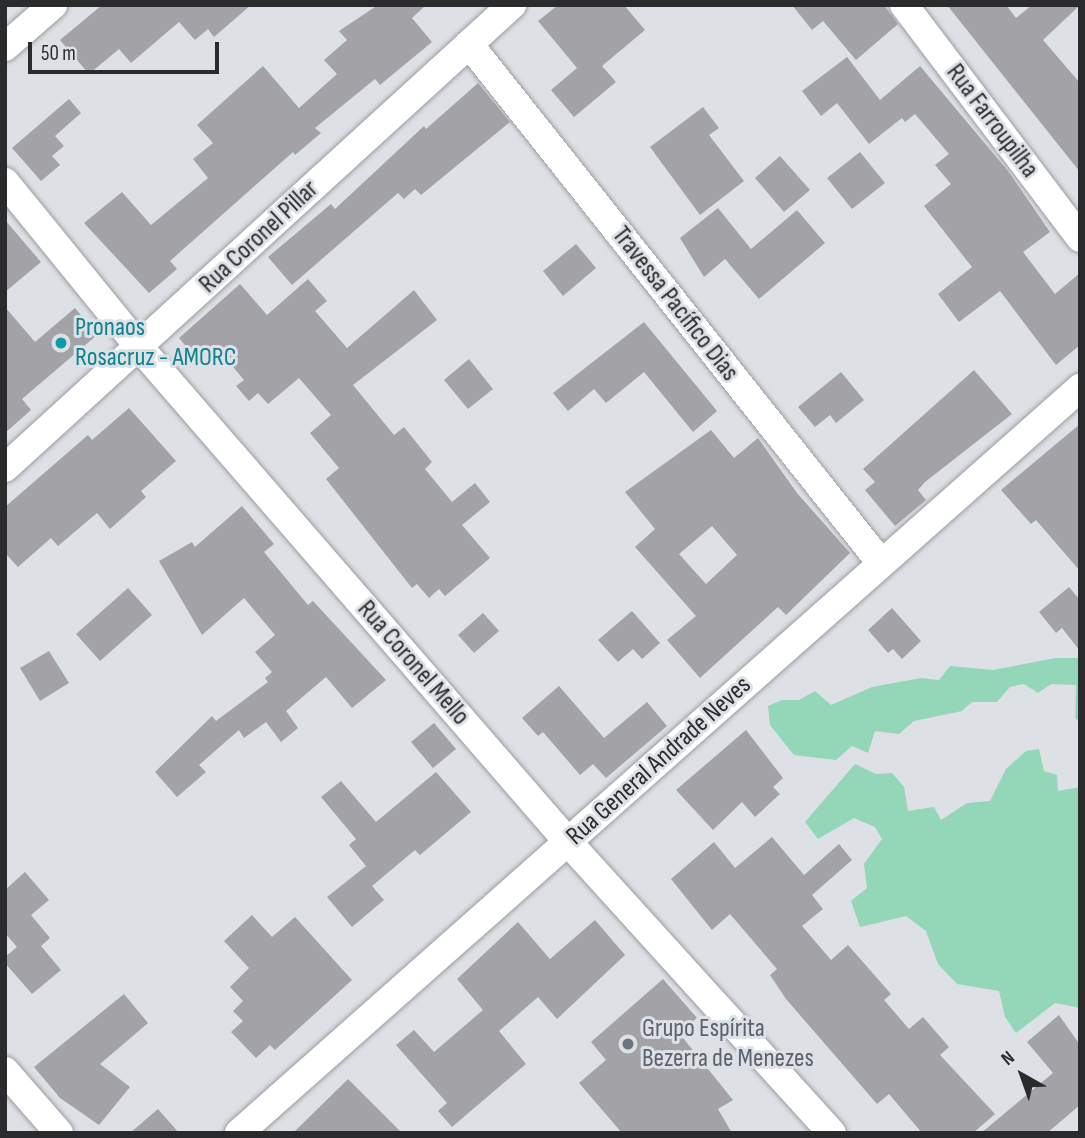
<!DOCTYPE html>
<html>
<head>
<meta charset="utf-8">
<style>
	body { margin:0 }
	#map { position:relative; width:1085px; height:1138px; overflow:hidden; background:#dde0e5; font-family:"Sofia Sans Condensed",sans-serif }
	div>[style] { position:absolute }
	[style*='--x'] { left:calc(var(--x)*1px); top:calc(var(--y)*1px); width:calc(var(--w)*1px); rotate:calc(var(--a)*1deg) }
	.green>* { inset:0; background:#93d6b8 }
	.building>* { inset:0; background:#a3a2a7 }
	.roads { filter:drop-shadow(0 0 2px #9b9da2) drop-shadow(0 0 2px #9b9da2) }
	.minor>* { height:28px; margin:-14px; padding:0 14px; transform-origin:14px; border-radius:14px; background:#fff }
	.dots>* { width:19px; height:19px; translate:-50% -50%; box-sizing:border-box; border:4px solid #dde0e5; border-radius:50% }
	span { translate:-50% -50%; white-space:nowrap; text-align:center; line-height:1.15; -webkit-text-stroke:6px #dde0e5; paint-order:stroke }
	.street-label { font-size:26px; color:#2a2b2d }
	.culture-label { font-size:26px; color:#0d838f }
	.left { translate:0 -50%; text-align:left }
	.worship-label { font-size:26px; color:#5b616d }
	.frame { position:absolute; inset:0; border:7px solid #2a2b2d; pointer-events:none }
	.north { position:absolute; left:987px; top:1040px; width:70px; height:70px; -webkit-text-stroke:5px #dde0e5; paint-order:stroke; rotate:320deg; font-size:19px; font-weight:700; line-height:28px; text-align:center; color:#2a2b2d }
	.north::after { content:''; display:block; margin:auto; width:24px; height:32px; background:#2a2b2d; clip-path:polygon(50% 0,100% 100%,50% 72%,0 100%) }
	.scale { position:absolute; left:28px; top:42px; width:191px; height:32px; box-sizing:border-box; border:4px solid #2a2b2d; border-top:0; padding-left:9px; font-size:21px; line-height:24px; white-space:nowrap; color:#2a2b2d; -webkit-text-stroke:5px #dde0e5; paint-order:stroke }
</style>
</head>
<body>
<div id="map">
	<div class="green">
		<i style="clip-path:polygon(1056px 658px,1080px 658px,1080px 723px,1075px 718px,1076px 685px,1051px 684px,1038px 693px,1024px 684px,1010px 687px,997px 702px,972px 702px,962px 711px,914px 721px,899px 734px,875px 731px,868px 753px,852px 746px,836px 760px,794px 755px,770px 725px,768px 706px,782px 700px,799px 700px,815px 691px,831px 705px,872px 687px,921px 678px,939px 680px,950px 666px,993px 670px)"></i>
		<i style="clip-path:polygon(1039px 749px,1044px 771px,1057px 775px,1058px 791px,1080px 787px,1080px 1008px,1055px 1003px,1016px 1033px,1005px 1017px,999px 991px,957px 984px,938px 964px,926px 931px,906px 916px,860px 927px,851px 901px,867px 888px,864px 864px,882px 839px,875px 827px,854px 818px,818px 839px,805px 822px,855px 764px,876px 774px,892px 773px,904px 787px,908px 811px,934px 807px,941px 820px,967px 803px,990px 801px,1006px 769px,1026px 751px)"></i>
	</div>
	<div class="building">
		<i style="clip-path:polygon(102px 5px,251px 5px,214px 37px,208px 29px,195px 40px,179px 22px,131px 63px,119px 49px,89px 74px,60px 40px)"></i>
		<i style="clip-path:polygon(378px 5px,426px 5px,412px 18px,432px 42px,380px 85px,375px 79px,315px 128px,321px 133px,295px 155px,293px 152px,170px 261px,177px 269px,149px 293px,84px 223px,122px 192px,151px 225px,208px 178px,193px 159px,213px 143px,197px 125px,263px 66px,299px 108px,337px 74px,324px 60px,347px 40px,339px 31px)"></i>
		<i style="clip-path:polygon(558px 5px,624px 5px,645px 30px,602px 66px,616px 82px,574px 117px,551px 90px,577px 68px,538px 21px)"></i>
		<i style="clip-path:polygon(792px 5px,884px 5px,898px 24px,856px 60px,823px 21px,812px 30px)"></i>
		<i style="clip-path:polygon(947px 5px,1006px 5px,1016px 18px,1032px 5px,1080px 5px,1043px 40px,1080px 83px,1080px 172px)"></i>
		<i style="clip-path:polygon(847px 57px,880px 100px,920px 66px,1008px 171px,1050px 232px,1023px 252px,1055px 294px,1080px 273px,1080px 345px,1056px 365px,1000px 291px,959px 322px,938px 294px,972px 267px,924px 206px,951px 184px,935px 165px,949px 154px,915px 114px,905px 122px,902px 118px,869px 144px,837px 103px,821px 116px,802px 91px)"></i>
		<i style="clip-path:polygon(478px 83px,510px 122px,421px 195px,415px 189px,404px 199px,398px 193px,292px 285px,268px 257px,331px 204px,335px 209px,424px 126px,426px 129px)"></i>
		<i style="clip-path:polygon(69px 99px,81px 113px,55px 136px,64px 146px,52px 156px,60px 165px,41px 181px,12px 148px)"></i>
		<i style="clip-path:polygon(703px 107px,719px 128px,709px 135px,744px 181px,700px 215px,650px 147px)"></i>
		<i style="clip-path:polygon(860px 152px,885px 183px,852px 209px,827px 178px)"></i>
		<i style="clip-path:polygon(780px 156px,810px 190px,784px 212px,755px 178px)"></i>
		<i style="clip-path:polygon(718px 208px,751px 249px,797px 210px,825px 243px,759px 299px,725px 259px,704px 277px,680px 238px)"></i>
		<i style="clip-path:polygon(5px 220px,41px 262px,5px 292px)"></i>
		<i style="clip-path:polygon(576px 244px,596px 268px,563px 296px,543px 271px)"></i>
		<i style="clip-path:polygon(308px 279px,327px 301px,315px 311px,347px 348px,414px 290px,437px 320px,353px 385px,394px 435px,404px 427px,432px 462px,425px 469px,452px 502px,475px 483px,490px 502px,462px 525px,490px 558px,445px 596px,439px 589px,429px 598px,417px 584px,412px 588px,326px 479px,339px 468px,310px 433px,331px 415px,299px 378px,268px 404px,258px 393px,249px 401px,236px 386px,244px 380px,217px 348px,200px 363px,179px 338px,240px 284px,267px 315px)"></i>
		<i style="clip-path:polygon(5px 307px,35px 342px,75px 308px,97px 335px,22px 399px,31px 410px,5px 433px)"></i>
		<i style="clip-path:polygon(644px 322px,717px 411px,693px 432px,644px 372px,606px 403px,594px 389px,568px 411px,553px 393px)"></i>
		<i style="clip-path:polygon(469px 359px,493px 389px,468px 409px,444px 380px)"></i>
		<i style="clip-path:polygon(974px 370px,1012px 414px,925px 482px,918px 490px,926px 500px,895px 526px,865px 490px,875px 482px,863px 469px)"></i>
		<i style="clip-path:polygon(841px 372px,864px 400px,836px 423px,830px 415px,815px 427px,798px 407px)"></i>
		<i style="clip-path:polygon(129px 408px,176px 461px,141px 491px,146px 497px,110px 529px,97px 513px,58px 546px,51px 538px,18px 567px,5px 553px,5px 507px,88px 435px,92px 440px)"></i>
		<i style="clip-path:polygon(1080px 424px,1080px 571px,1036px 520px,1031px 524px,1001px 490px)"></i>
		<i style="clip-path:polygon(evenodd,711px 430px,734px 458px,758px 438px,797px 493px,850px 553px,786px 615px,778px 607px,700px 678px,667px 640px,696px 616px,635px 547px,655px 529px,625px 492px,711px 430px,712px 526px,737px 555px,706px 584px,679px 554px,712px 526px)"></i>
		<i style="clip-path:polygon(242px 506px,274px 544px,264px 552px,308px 605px,313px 601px,386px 680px,352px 708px,326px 677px,286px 711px,298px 728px,281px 742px,266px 722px,244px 738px,239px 730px,199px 765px,206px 772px,177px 797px,155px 772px,212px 716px,216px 721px,268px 682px,265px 678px,272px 672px,255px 652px,275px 635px,244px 598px,202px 635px,159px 561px,192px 542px,195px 547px)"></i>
		<i style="clip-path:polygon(1069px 587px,1080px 600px,1080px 651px,1062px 628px,1056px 633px,1039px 612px)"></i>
		<i style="clip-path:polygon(128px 588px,152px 615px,100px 661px,76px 634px)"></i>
		<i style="clip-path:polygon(892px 608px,921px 641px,902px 659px,893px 649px,888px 653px,868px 630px)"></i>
		<i style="clip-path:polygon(632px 611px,660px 643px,642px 659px,633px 649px,618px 662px,598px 640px)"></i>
		<i style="clip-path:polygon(483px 613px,499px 631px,474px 653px,458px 635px)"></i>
		<i style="clip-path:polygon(49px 651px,69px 683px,40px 701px,20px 668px)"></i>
		<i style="clip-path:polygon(559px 686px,604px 738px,647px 702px,667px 726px,606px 778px,593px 764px,580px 775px,543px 732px,538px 736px,522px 718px)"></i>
		<i style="clip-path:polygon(434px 723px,456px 749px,433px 768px,411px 742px)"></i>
		<i style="clip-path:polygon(746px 730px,783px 778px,773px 787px,780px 794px,755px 817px,742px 802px,713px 830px,676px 790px)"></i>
		<i style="clip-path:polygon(436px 772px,471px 812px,420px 855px,415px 850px,372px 886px,384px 900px,352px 927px,327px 897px,366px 866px,349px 845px,356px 839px,321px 797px,341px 781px,376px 822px)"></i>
		<i style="clip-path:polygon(772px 837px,804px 875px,839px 844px,852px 860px,812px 895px,823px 909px,802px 926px,831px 960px,848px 945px,891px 994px,884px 1000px,909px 1029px,923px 1017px,949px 1047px,940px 1055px,995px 1114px,973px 1133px,922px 1133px,889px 1094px,877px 1104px,786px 999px,770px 975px,777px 969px,730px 914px,712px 930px,671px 879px,714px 842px,735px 868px)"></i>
		<i style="clip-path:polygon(25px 872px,49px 900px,31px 915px,50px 938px,41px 946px,61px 970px,32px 994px,5px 963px,5px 957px,17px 947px,5px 933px,5px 890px)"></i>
		<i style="clip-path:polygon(252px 915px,272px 937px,295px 917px,352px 980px,275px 1050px,270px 1045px,256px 1058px,231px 1032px,243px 1021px,233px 1011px,243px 1001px,230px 987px,249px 968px,224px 941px)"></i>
		<i style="clip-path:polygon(595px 920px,625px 955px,557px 1019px,538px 997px,499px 1031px,526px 1064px,452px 1127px,438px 1111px,447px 1103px,396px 1045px,414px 1030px,434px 1052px,483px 1010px,457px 979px,518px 922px,550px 959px)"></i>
		<i style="clip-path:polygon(663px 979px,697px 1018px,679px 1033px,733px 1100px,718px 1109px,732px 1133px,622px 1133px,579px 1083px,606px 1060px,591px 1042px)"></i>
		<i style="clip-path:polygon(124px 994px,148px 1023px,100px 1064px,130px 1087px,99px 1125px,60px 1098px,34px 1067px)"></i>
		<i style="clip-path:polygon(1059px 1015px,1080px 1045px,1080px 1105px,1047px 1133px,981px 1133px,1053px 1073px,1027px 1042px)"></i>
		<i style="clip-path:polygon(348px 1079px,402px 1133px,293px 1133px)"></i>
		<i style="clip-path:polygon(158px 1109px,179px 1133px,130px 1133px)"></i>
	</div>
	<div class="roads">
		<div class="minor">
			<i style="--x:904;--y:5;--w:292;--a:52.9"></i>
			<i style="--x:469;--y:44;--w:663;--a:51.56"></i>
			<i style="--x:5;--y:47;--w:64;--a:-41.2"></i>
			<i style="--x:5;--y:182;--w:214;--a:50.9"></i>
			<i style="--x:140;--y:348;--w:654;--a:49.09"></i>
			<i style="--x:568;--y:842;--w:393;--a:47.8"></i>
			<i style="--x:5;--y:468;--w:687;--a:-42.4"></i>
			<i style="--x:5;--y:1071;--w:82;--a:48.9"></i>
			<i style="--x:239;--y:1133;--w:1124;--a:-41.54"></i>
		</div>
	</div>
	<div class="dots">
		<i style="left:61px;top:343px;background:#0f9aa8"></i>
		<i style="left:628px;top:1044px;background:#6b7280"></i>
	</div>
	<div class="street-label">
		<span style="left:992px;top:121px;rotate:53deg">Rua Farroupilha</span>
		<span style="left:259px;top:237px;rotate:-43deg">Rua Coronel Pillar</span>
		<span style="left:675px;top:304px;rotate:52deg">Travessa Pacífico Dias</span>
		<span style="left:413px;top:663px;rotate:49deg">Rua Coronel Mello</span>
		<span style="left:659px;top:761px;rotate:-42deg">Rua General Andrade Neves</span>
	</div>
	<div class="culture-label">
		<span class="left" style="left:75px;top:343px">Pronaos<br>Rosacruz - AMORC</span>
	</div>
	<div class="worship-label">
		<span class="left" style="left:642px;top:1044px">Grupo Espírita<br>Bezerra de Menezes</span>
	</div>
	<div class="frame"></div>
	<div class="north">N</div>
	<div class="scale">50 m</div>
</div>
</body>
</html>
